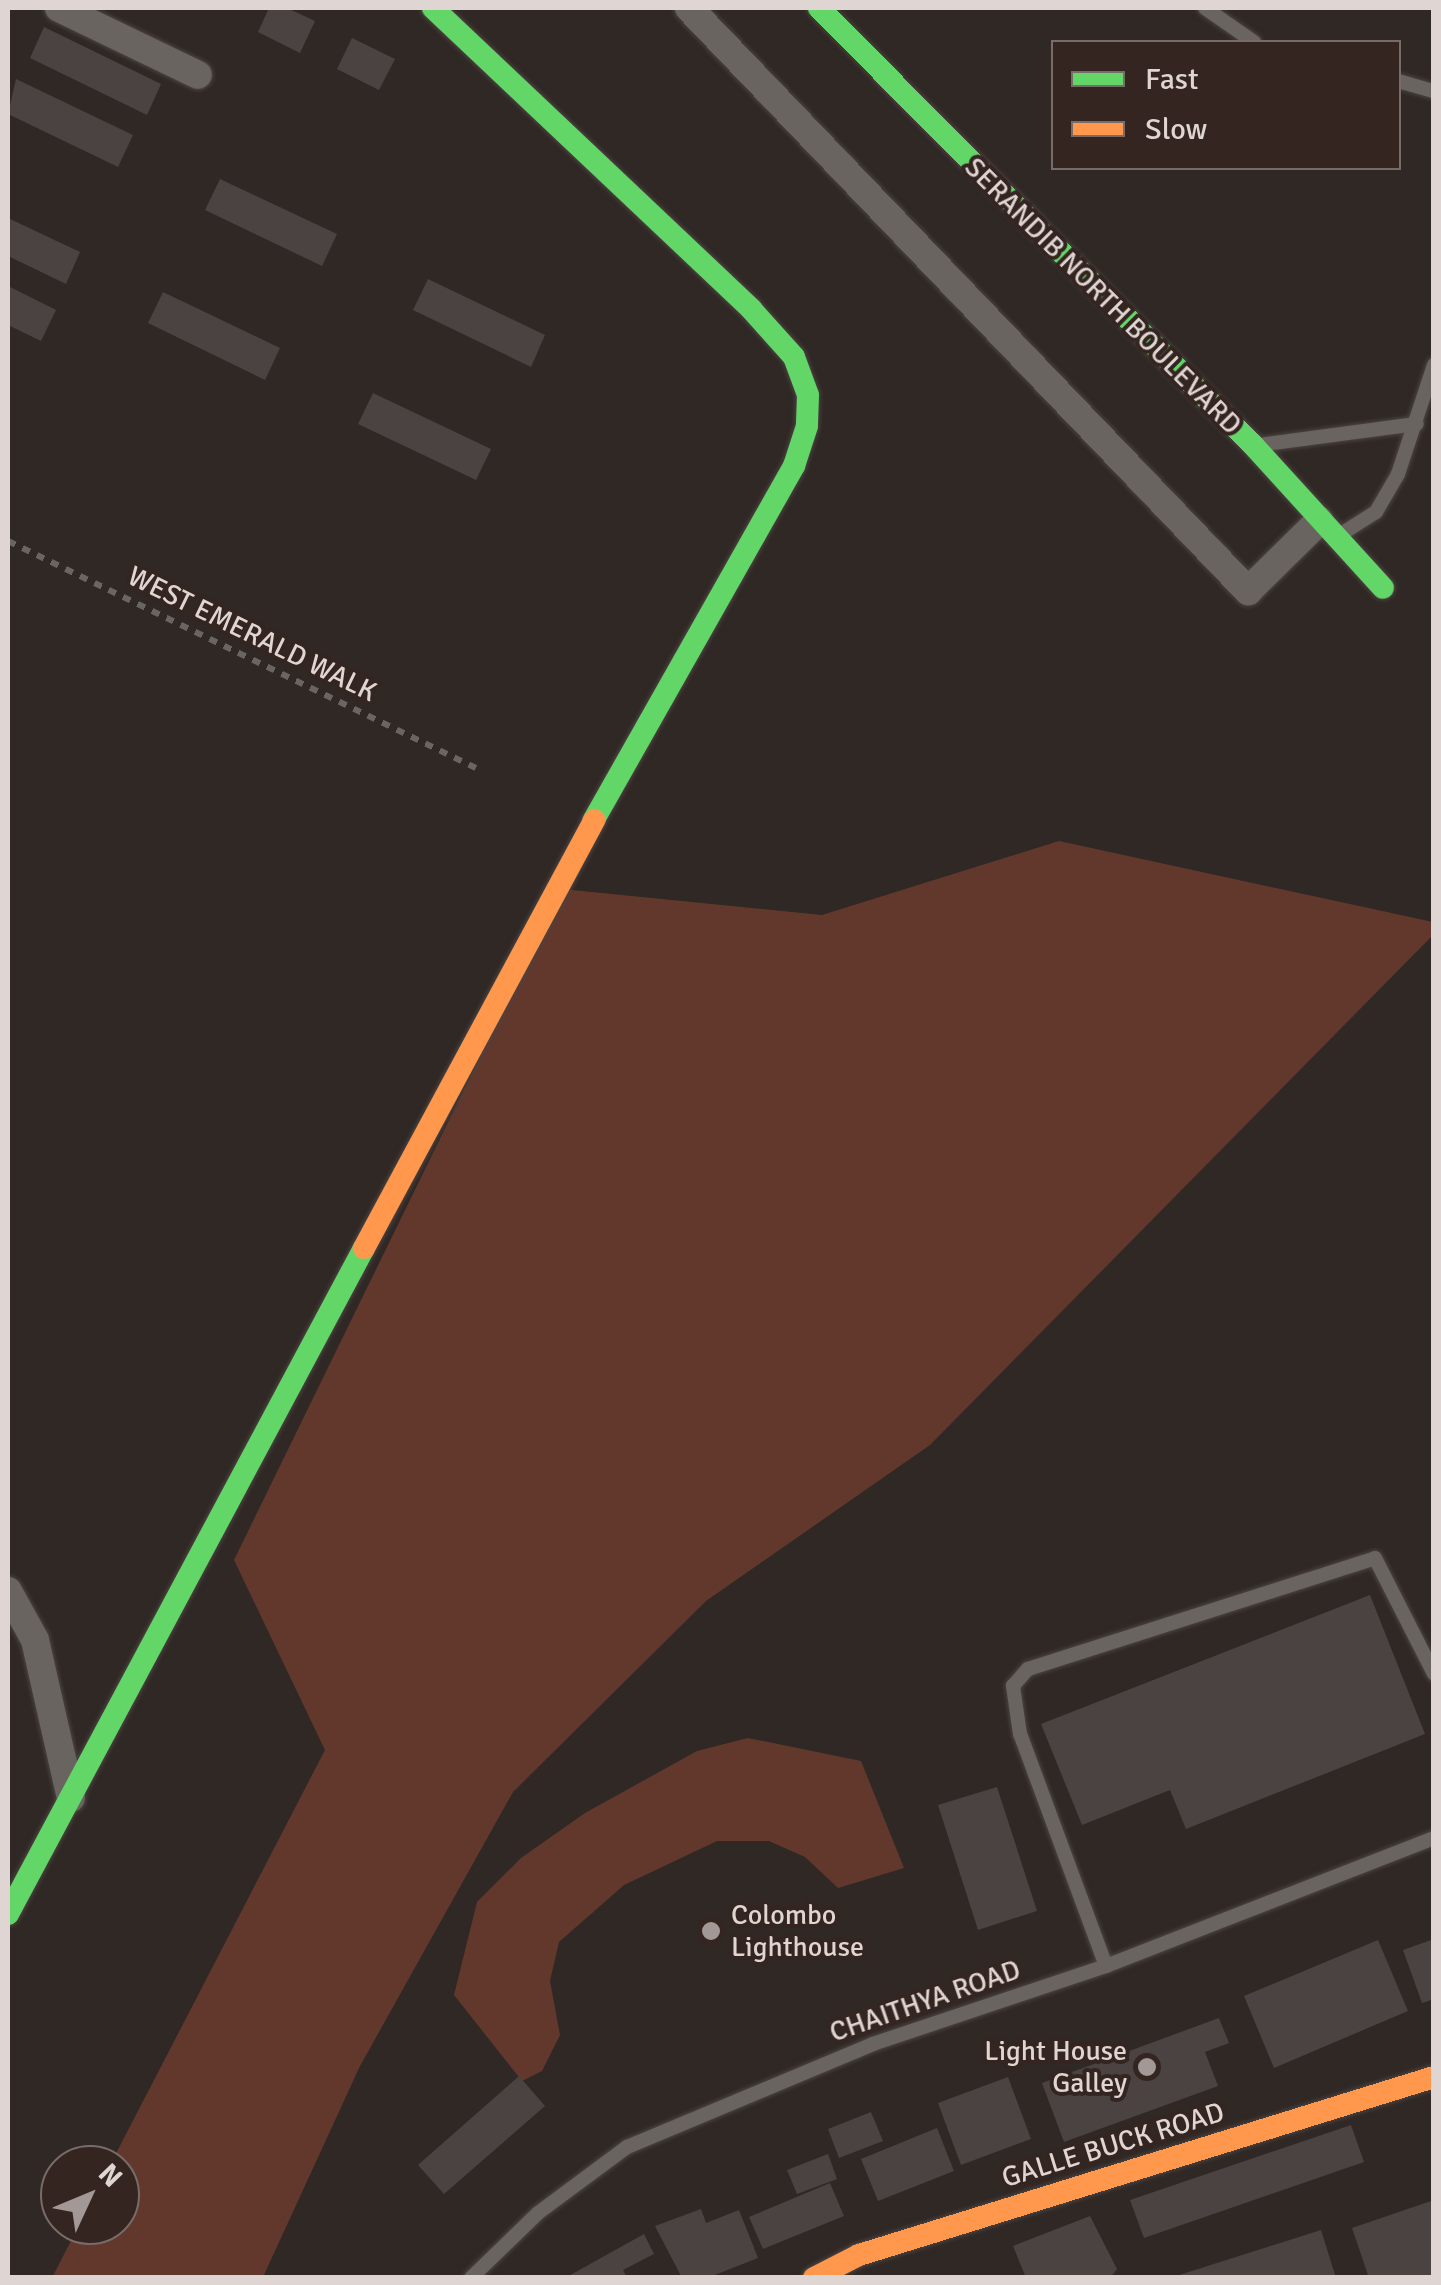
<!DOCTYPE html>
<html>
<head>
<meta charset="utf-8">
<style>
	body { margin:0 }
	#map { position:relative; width:1441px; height:2285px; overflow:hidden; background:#302825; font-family:Signika,sans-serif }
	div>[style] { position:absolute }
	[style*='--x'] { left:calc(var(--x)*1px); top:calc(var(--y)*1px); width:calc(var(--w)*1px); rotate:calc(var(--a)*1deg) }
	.green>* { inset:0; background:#62382d }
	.building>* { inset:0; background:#4a4341 }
	.round { border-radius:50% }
	.path>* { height:6px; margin-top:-3px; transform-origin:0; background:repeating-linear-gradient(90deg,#6a6462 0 8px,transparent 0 16px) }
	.roads { filter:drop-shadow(0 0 2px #4b4442) drop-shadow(0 0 2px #4b4442) }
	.lane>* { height:14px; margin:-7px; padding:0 7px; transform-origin:7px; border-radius:7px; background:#6a6461 }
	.street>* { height:28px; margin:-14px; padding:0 14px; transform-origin:14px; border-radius:14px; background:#6a6461 }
	.fast>* { height:22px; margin:-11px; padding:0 11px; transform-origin:11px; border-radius:11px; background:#63d668 }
	.slow>* { height:22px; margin:-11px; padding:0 11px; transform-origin:11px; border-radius:11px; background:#ff974d }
	.dots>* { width:28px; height:28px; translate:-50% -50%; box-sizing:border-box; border:5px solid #342521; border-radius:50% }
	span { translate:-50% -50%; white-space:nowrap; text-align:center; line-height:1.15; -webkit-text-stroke:8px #342521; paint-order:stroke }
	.street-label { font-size:28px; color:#dfd5d2 }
	.poi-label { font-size:28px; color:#dfd5d2 }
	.left { translate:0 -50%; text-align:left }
	.right { translate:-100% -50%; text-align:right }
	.frame { position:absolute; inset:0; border:10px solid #dfd5d2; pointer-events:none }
	.legend { position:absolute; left:1051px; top:40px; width:350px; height:130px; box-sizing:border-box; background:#342521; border:2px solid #786b68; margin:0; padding:12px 18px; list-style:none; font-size:30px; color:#dfd5d2 }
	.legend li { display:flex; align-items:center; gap:20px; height:50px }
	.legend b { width:50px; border:2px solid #786b68 }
	.north { position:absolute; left:40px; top:2145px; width:100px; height:100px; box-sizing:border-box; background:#342521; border:2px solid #786b68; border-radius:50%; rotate:46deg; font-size:28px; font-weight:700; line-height:40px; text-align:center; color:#dfd5d2 }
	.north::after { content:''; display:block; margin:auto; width:35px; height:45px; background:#a29895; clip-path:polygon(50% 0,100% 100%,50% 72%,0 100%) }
</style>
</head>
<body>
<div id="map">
	<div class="green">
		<i style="clip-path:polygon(1059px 841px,1433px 922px,1433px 935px,930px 1445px,706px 1601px,513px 1792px,360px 2066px,263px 2277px,52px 2278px,79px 2225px,120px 2225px,120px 2165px,110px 2165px,325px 1750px,234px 1560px,562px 889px,822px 915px)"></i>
		<i style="clip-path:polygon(748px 1738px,861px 1761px,904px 1868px,838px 1888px,805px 1857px,769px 1841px,717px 1841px,624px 1885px,559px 1942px,550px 1981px,560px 2035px,542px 2071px,522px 2081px,454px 1995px,477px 1902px,521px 1858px,585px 1813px,697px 1751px)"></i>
	</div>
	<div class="building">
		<i style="clip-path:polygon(269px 8px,287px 8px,315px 21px,300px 53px,258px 32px)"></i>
		<i style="clip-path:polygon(44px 27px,161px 84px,147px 115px,30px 58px)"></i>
		<i style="clip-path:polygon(352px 38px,395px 59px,379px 90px,337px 69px)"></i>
		<i style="clip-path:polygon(16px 79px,133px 135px,118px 167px,8px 114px)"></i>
		<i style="clip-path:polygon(220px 179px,337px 234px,322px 266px,205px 210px)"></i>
		<i style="clip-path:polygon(8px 218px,80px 252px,66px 284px,8px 256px)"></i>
		<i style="clip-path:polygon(428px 279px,545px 335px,531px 367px,413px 310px)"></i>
		<i style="clip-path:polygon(8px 286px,56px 310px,41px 341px,8px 325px)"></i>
		<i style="clip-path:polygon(163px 292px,280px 348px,265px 380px,148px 323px)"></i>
		<i style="clip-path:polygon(373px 393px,491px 449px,476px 480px,358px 424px)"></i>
		<i style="clip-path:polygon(1370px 1595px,1425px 1734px,1186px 1829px,1170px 1790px,1082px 1825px,1041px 1724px)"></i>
		<i style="clip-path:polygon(997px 1787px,1037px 1911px,978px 1930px,938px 1805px)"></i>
		<i class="round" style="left:700px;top:1921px;width:22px;height:22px"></i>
		<i style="clip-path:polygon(1434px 1939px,1434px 1999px,1422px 2003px,1403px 1950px)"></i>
		<i style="clip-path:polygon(1378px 1940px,1408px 2011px,1274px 2068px,1244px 1996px)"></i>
		<i style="clip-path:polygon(1219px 2018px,1229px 2043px,1205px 2052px,1218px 2086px,1064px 2142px,1042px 2083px)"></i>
		<i style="clip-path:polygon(519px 2076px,545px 2106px,444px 2194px,418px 2165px)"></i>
		<i style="clip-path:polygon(1008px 2077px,1031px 2139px,961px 2165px,938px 2103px)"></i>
		<i style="clip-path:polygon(871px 2112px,883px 2141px,839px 2158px,828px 2129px)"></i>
		<i style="clip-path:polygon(1351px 2125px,1364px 2162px,1144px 2238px,1130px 2200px)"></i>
		<i style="clip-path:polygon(937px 2128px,954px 2171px,878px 2201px,861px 2159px)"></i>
		<i style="clip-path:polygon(828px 2154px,837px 2179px,797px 2194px,787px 2170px)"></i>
		<i style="clip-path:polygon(830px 2183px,844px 2216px,763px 2249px,749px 2217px)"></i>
		<i style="clip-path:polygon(1434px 2200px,1434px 2278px,1369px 2278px,1352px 2228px)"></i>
		<i style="clip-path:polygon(701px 2209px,706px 2223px,739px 2210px,758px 2258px,707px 2278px,682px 2278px,655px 2226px)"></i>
		<i style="clip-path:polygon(1090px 2216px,1117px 2269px,1110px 2278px,1026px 2278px,1013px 2246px)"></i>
		<i style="clip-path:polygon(1321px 2230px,1336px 2278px,1173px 2278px,1173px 2277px)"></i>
		<i style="clip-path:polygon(644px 2234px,654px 2254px,623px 2270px,627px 2278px,565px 2278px)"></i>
	</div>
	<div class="path">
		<i style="--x:8;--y:541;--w:520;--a:25.88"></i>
	</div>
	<div class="roads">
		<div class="lane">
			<i style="--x:1205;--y:8;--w:60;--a:34.8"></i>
			<i style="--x:1398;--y:81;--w:37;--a:16"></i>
			<i style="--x:1259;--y:445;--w:159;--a:-7.6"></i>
			<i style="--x:1338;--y:536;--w:45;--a:-32.3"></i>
			<i style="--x:1376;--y:512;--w:44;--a:-59.9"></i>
			<i style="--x:1398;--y:474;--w:115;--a:-71.7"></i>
			<i style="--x:1106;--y:1966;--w:247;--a:-110.3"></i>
			<i style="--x:1020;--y:1734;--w:49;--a:-98.3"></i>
			<i style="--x:1013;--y:1686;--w:23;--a:-49"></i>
			<i style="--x:1028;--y:1669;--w:364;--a:-17.7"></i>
			<i style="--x:1375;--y:1558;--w:130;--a:63"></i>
			<i style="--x:471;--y:2278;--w:93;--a:-44.1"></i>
			<i style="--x:538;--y:2213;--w:111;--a:-36.6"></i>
			<i style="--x:627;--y:2147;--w:267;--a:-22.7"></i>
			<i style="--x:873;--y:2044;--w:246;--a:-18.5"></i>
			<i style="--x:1106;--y:1966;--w:352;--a:-21.3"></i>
		</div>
		<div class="street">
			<i style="--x:59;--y:8;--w:154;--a:25.7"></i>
			<i style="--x:689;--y:8;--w:808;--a:46.2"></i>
			<i style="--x:1248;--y:591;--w:100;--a:-44.6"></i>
			<i style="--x:8;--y:1591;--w:56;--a:61.1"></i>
			<i style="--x:35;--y:1640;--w:162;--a:77.2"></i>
		</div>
		<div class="fast">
			<i style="--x:433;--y:8;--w:438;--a:43.4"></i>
			<i style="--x:751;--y:309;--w:64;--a:48.1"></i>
			<i style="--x:794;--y:357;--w:40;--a:69.8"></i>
			<i style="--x:808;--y:395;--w:31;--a:92"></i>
			<i style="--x:807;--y:426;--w:42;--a:108"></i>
			<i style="--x:794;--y:466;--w:407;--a:119.5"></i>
			<i style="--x:819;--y:8;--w:616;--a:45.2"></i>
			<i style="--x:1253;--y:445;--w:193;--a:47.7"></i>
			<i style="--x:8;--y:1914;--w:755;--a:-61.87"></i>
		</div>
		<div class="slow">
			<i style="--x:364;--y:1248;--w:486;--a:-61.7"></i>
			<i style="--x:814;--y:2278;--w:51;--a:-27.1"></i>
			<i style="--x:859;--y:2255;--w:602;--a:-17.2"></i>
		</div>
	</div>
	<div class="dots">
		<i style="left:711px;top:1931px;background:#a29895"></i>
		<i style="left:1147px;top:2067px;background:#a29895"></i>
	</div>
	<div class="street-label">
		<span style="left:1103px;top:296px;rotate:45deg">SERANDIB NORTH BOULEVARD</span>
		<span style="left:252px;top:634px;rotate:26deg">WEST EMERALD WALK</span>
		<span style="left:925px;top:2001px;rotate:-19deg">CHAITHYA ROAD</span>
		<span style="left:1113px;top:2145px;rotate:-17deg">GALLE BUCK ROAD</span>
	</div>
	<div class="poi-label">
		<span class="left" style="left:731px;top:1931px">Colombo<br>Lighthouse</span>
		<span class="right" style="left:1127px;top:2067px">Light House<br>Galley</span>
	</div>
	<div class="frame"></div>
	<ul class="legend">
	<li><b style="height:12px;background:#63d668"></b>Fast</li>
	<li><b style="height:12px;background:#ff974d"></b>Slow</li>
	</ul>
	<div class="north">N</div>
</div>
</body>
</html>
